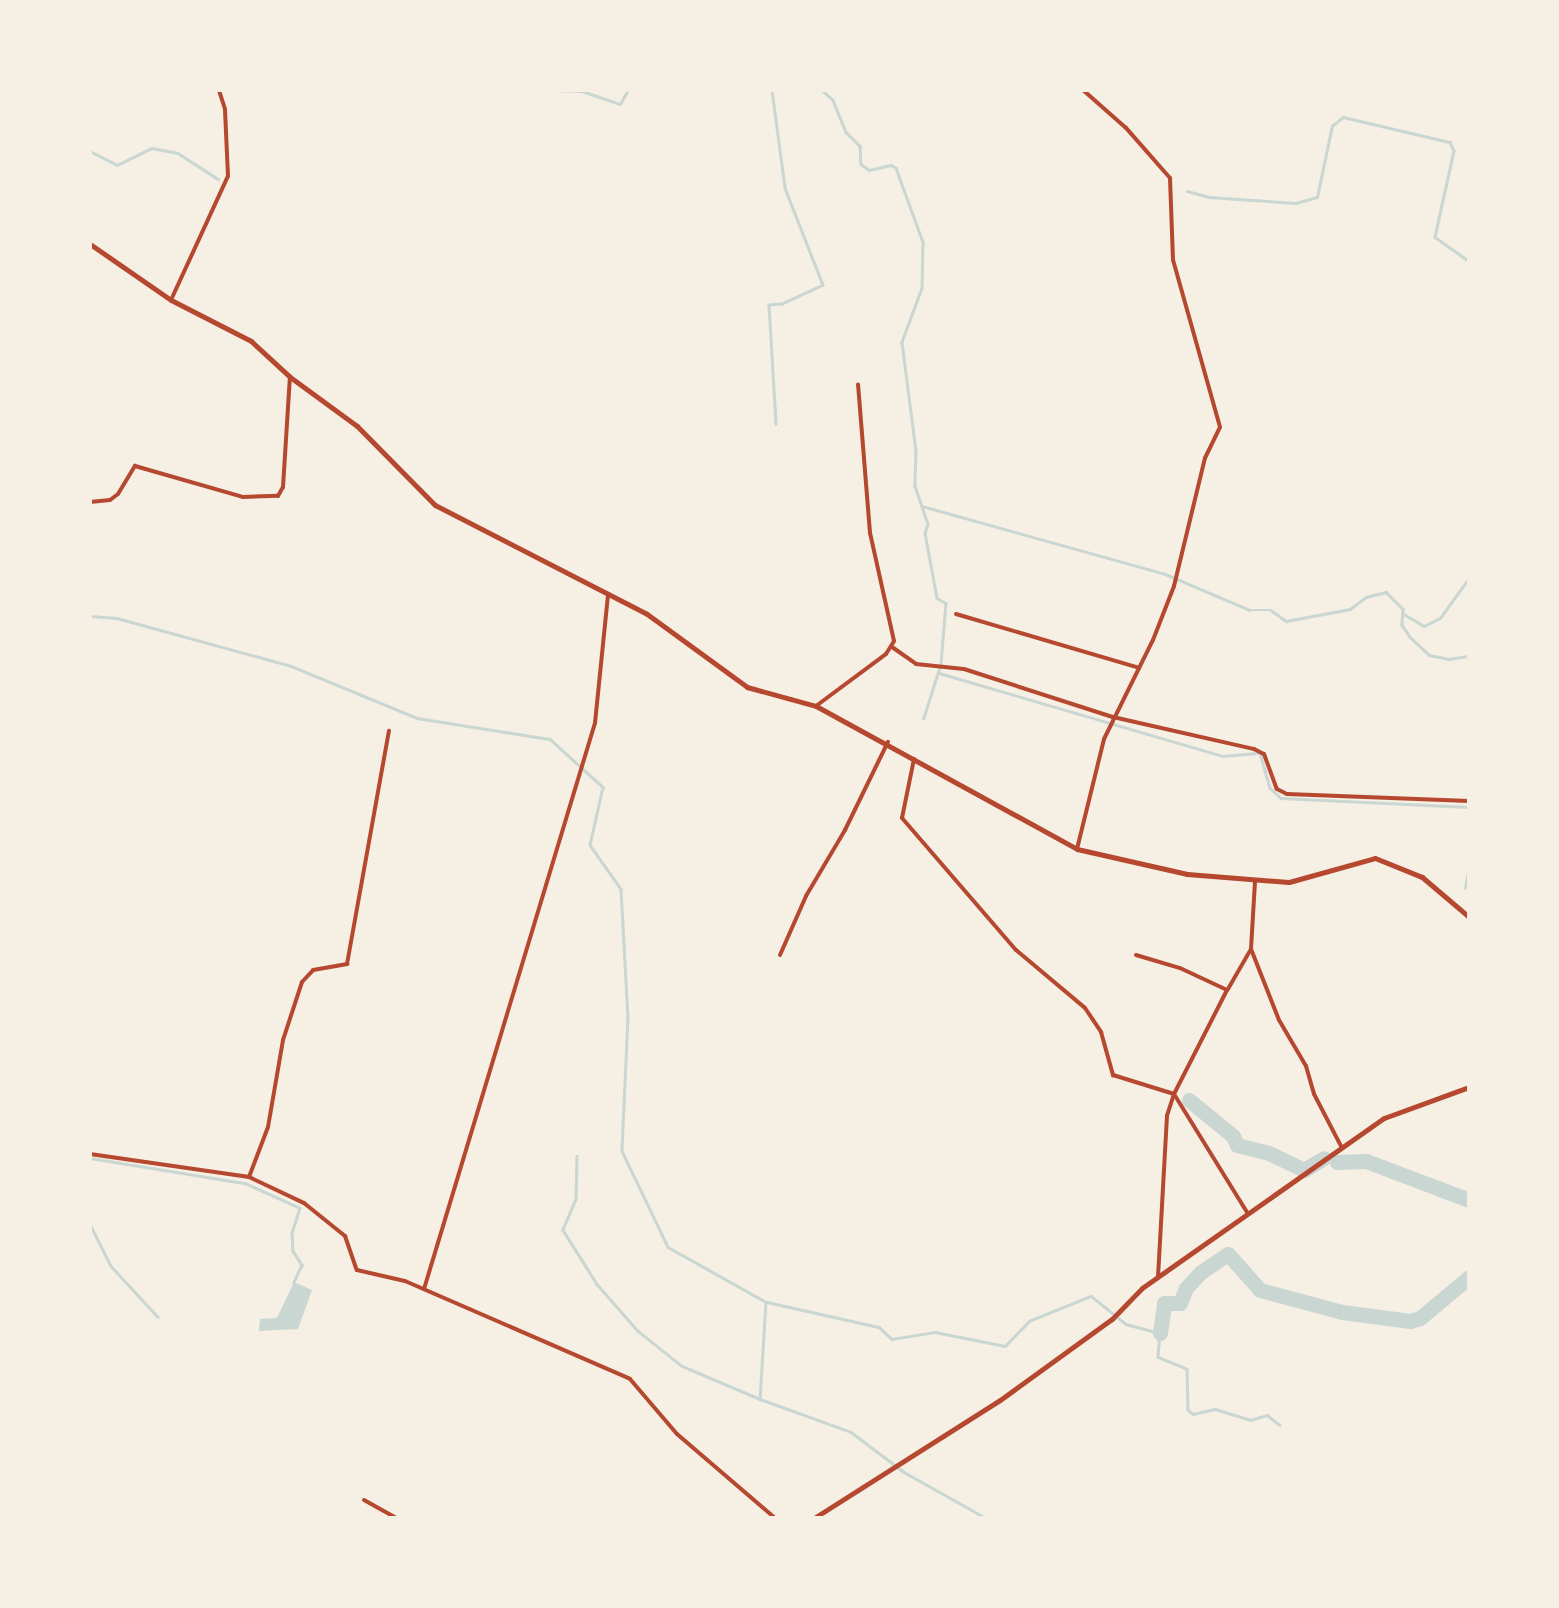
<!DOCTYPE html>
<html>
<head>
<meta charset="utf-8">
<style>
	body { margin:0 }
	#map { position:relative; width:1559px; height:1608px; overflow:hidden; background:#f6efe4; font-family:"PT Sans Narrow",sans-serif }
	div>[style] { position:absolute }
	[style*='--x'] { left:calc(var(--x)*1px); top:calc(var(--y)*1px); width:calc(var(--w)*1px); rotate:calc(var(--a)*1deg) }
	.water>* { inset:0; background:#c9d6d2 }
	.stream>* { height:2.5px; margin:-1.25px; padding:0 1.25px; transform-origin:1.25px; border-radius:1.25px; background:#c9d6d2 }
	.river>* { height:15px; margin:-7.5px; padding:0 7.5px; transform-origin:7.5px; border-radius:7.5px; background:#c9d6d2 }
	.minor>* { height:4px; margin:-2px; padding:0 2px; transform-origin:2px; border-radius:2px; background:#b5482f }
	.tertiary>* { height:5px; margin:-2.5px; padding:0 2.5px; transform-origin:2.5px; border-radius:2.5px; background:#b5482f }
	span { translate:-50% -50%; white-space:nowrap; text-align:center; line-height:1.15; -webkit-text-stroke:8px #f6efe4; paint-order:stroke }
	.frame { position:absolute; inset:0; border:92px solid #f6efe4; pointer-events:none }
</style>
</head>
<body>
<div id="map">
	<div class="water">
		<i style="clip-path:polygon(294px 1282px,312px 1290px,298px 1329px,259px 1331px,260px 1319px,277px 1318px)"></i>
	</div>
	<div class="stream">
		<i style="--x:554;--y:90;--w:28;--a:2"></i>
		<i style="--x:582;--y:91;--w:40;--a:18.9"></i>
		<i style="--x:620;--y:104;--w:16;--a:-60"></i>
		<i style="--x:772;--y:90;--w:99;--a:82.4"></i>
		<i style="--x:785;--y:188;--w:104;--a:68.6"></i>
		<i style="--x:823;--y:285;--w:45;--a:155.1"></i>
		<i style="--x:782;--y:304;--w:13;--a:176"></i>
		<i style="--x:769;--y:305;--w:119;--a:86.6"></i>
		<i style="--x:822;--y:90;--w:15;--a:42"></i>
		<i style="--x:833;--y:100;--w:35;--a:68"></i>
		<i style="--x:846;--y:132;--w:20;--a:45"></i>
		<i style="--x:860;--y:146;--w:18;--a:87"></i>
		<i style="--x:861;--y:164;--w:10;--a:37"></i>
		<i style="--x:869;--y:170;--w:23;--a:-13"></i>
		<i style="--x:891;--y:165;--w:6;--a:31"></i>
		<i style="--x:896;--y:168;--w:79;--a:70"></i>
		<i style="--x:923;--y:242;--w:46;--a:91.2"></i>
		<i style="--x:922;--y:288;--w:58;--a:110.3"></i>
		<i style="--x:902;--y:342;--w:111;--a:82.7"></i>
		<i style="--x:916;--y:452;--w:34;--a:92"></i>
		<i style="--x:915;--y:486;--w:40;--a:71.1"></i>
		<i style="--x:928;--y:524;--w:9;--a:108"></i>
		<i style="--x:925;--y:533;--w:66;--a:79.5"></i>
		<i style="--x:937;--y:598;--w:10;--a:29"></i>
		<i style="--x:946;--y:603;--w:61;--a:94.7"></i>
		<i style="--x:941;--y:664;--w:57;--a:107.5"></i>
		<i style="--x:90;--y:151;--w:30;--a:27"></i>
		<i style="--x:117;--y:165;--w:39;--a:-26"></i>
		<i style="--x:152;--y:148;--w:26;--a:11"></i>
		<i style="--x:178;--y:153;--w:48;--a:33"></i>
		<i style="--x:1187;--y:191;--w:23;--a:15"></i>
		<i style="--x:1209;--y:197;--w:87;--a:3.9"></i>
		<i style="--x:1296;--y:203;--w:22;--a:-16"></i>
		<i style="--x:1317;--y:197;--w:73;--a:-78.1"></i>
		<i style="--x:1332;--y:126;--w:14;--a:-39"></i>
		<i style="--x:1343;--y:117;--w:110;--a:13.2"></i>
		<i style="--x:1450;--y:142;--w:10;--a:66"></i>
		<i style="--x:1454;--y:151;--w:88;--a:102.5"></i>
		<i style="--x:1435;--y:237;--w:42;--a:35.2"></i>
		<i style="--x:922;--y:506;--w:252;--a:15.6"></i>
		<i style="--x:1165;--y:574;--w:92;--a:23"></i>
		<i style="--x:1250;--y:610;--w:21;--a:0"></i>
		<i style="--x:1271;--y:610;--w:19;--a:36"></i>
		<i style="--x:1286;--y:621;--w:65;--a:-10.6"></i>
		<i style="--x:1350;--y:609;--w:20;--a:-37"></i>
		<i style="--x:1366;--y:597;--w:21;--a:-14"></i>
		<i style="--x:1386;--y:592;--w:24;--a:45"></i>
		<i style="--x:1403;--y:609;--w:16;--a:94"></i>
		<i style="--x:1402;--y:625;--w:14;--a:56"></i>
		<i style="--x:1410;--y:637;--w:26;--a:43"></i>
		<i style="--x:1429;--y:655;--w:20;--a:11"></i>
		<i style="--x:1449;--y:659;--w:20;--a:-9"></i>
		<i style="--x:1404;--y:614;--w:23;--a:31"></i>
		<i style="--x:1424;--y:626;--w:18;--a:-27"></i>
		<i style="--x:1440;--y:618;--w:49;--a:-54.1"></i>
		<i style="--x:90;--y:616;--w:27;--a:4"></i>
		<i style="--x:117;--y:618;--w:180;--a:15.4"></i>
		<i style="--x:291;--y:666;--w:136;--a:22.4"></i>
		<i style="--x:417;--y:718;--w:135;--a:9"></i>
		<i style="--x:550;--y:739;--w:72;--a:42.2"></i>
		<i style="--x:603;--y:787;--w:59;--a:102.6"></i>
		<i style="--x:590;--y:845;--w:54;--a:54.8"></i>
		<i style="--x:621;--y:889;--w:128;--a:86.9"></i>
		<i style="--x:628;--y:1017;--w:134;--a:92.6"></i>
		<i style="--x:622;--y:1151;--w:106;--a:64.4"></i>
		<i style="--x:668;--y:1247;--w:112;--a:29.3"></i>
		<i style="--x:766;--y:1302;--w:97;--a:93.5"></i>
		<i style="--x:760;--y:1399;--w:97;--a:19.9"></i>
		<i style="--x:851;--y:1432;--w:66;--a:37"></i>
		<i style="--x:904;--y:1472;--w:94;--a:29.3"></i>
		<i style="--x:939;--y:673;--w:295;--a:16.3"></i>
		<i style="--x:1222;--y:756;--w:38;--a:-5"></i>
		<i style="--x:1260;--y:753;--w:36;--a:74"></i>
		<i style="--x:1270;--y:788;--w:15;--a:42"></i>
		<i style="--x:1281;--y:798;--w:188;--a:2.7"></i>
		<i style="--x:1465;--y:888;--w:22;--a:-80"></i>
		<i style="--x:577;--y:1156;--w:43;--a:91.3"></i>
		<i style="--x:576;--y:1199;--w:34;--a:113"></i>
		<i style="--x:563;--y:1230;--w:64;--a:57.8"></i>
		<i style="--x:597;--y:1284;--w:62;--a:48.9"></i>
		<i style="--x:638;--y:1331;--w:56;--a:38.5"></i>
		<i style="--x:682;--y:1366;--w:85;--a:22.9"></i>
		<i style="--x:90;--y:1158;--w:157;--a:9.2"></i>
		<i style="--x:245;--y:1183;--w:60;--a:24.4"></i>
		<i style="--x:300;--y:1208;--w:26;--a:108"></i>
		<i style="--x:292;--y:1233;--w:18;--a:87"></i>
		<i style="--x:293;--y:1251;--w:17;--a:57"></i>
		<i style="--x:302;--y:1265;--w:19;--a:115"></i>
		<i style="--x:90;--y:1224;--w:47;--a:63.4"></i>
		<i style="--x:111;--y:1266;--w:69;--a:47.3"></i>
		<i style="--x:767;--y:1302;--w:115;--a:12.6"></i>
		<i style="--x:879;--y:1327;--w:18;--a:43"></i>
		<i style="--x:892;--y:1339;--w:44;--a:-9.2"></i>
		<i style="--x:935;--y:1332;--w:71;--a:11.3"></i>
		<i style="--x:1005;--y:1346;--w:35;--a:-46"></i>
		<i style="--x:1029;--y:1321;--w:67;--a:-22"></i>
		<i style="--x:1091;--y:1296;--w:45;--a:38.7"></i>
		<i style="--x:1126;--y:1324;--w:35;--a:15"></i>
		<i style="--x:1160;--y:1333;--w:24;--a:95"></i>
		<i style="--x:1158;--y:1357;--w:31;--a:22"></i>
		<i style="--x:1187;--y:1369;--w:41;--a:88.6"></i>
		<i style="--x:1188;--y:1410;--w:6;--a:39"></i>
		<i style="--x:1193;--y:1414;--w:23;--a:-13"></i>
		<i style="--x:1215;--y:1409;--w:37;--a:17"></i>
		<i style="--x:1250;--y:1420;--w:18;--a:-16"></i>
		<i style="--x:1267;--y:1415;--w:16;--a:38"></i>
	</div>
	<div class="river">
		<i style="--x:1189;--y:1100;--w:57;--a:39.3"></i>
		<i style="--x:1233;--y:1136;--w:10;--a:66"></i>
		<i style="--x:1237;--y:1145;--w:33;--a:14"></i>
		<i style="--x:1269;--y:1153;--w:39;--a:26"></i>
		<i style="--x:1304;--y:1170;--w:23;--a:-31"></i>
		<i style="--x:1337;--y:1162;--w:29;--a:-2"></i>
		<i style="--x:1366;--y:1161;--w:110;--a:20.7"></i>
		<i style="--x:1160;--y:1333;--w:30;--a:-82"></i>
		<i style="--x:1164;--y:1303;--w:16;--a:0"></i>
		<i style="--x:1180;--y:1303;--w:16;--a:-68"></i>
		<i style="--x:1186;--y:1288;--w:22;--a:-47"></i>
		<i style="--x:1201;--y:1272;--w:32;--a:-34"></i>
		<i style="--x:1228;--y:1254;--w:48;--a:48.4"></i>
		<i style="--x:1260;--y:1290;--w:85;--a:15"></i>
		<i style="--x:1342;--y:1312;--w:69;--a:7.5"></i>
		<i style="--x:1410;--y:1321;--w:10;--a:-17"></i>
		<i style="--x:1420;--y:1318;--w:64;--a:-39.9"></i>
	</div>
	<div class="minor">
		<i style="--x:171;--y:300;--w:136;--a:-65.3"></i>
		<i style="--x:228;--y:176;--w:67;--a:-92.6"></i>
		<i style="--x:225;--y:109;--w:20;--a:-108"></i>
		<i style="--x:90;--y:502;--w:20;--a:-6"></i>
		<i style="--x:110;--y:500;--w:10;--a:-37"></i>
		<i style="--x:118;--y:494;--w:33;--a:-59"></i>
		<i style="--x:135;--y:466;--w:112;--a:16"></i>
		<i style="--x:243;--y:497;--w:35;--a:-2"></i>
		<i style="--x:278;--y:496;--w:10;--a:-61"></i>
		<i style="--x:283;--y:487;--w:110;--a:-86.4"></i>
		<i style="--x:956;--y:614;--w:191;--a:16.4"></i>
		<i style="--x:892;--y:647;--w:29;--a:35"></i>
		<i style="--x:916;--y:664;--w:48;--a:5.9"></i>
		<i style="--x:964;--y:669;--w:157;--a:17.9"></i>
		<i style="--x:1113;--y:717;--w:145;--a:12.8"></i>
		<i style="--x:1254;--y:749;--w:11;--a:27"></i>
		<i style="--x:1264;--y:754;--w:37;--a:70"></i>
		<i style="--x:1277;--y:789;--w:11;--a:27"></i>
		<i style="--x:1287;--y:794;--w:182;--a:2.2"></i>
		<i style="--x:816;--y:706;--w:87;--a:-36.6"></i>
		<i style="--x:886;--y:654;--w:15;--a:-58"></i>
		<i style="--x:894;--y:641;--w:111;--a:-102.5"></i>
		<i style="--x:870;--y:533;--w:149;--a:-94.6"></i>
		<i style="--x:914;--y:759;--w:60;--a:101.5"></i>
		<i style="--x:902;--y:818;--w:174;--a:49.2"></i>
		<i style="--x:1016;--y:950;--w:90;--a:40"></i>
		<i style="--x:1085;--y:1008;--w:29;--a:56"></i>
		<i style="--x:1101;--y:1032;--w:45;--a:74.4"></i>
		<i style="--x:1113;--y:1075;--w:64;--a:17.3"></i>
		<i style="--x:1174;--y:1094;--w:23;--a:108"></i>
		<i style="--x:1167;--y:1116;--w:160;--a:93.2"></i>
		<i style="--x:1077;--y:849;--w:113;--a:-76.2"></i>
		<i style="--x:1104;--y:739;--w:110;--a:-63.7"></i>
		<i style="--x:1153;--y:640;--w:58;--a:-68.7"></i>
		<i style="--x:1174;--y:586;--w:132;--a:-76.4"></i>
		<i style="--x:1205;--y:458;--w:34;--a:-64"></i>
		<i style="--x:1220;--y:427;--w:173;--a:-105.7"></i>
		<i style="--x:1173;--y:260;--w:82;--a:-92.1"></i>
		<i style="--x:1170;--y:178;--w:67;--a:-131.3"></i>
		<i style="--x:1126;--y:128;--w:57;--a:-138.5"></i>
		<i style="--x:1251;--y:949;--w:76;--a:68.5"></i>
		<i style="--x:1279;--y:1020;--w:53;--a:59.6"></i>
		<i style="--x:1306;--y:1066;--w:29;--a:74"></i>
		<i style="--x:1314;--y:1094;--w:61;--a:62.6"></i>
		<i style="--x:780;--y:955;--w:64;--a:-66.2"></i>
		<i style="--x:806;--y:896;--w:77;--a:-59.4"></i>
		<i style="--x:845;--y:830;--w:98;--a:-64"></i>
		<i style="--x:1136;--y:955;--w:46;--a:16.5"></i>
		<i style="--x:1180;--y:968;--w:52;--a:25.1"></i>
		<i style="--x:1227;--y:990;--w:117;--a:117"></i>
		<i style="--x:1174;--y:1094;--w:139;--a:58.3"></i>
		<i style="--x:1228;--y:989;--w:46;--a:-60.1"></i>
		<i style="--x:1251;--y:949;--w:68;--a:-86.6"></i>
		<i style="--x:90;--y:1154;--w:161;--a:8.2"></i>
		<i style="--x:249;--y:1177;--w:61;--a:25.3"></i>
		<i style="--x:304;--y:1203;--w:53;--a:38.8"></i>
		<i style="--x:345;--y:1236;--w:36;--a:71"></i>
		<i style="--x:357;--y:1270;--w:49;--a:12.9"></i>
		<i style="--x:405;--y:1281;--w:245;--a:23.5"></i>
		<i style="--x:630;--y:1379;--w:72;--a:49.5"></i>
		<i style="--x:677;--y:1434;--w:129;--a:40.6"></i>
		<i style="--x:249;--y:1177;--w:53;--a:-69.2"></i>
		<i style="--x:268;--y:1127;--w:88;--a:-80.2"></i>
		<i style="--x:283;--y:1040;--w:61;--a:-71.9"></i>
		<i style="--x:302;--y:982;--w:16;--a:-47"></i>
		<i style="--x:313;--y:970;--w:35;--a:-10"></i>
		<i style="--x:347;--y:964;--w:237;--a:-79.8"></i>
		<i style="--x:424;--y:1289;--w:591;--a:-73.19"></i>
		<i style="--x:595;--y:723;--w:128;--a:-84.2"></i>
		<i style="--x:364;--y:1500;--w:38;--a:29"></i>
	</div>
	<div class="tertiary">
		<i style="--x:90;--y:244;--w:98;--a:34.7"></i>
		<i style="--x:171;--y:300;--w:90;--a:27.1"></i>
		<i style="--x:251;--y:341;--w:53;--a:42.7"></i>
		<i style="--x:290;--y:377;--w:83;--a:36.2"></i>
		<i style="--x:357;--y:426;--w:111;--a:45.4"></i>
		<i style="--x:435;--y:505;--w:238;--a:27.2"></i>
		<i style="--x:647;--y:614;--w:124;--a:36.1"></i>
		<i style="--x:747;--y:687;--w:72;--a:15.4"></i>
		<i style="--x:816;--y:706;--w:298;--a:28.7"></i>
		<i style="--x:1077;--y:849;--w:113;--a:12.8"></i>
		<i style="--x:1187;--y:874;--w:102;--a:4.5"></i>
		<i style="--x:1289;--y:882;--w:89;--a:-15.6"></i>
		<i style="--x:1375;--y:858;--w:51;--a:22"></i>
		<i style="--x:1422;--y:877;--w:62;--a:40.4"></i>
		<i style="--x:814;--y:1518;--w:220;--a:-32.4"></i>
		<i style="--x:1000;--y:1400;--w:138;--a:-35.9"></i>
		<i style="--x:1112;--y:1319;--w:43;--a:-45.9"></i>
		<i style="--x:1142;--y:1288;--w:296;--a:-35.1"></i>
		<i style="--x:1384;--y:1118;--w:90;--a:-20"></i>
	</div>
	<div class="frame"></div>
</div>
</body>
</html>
